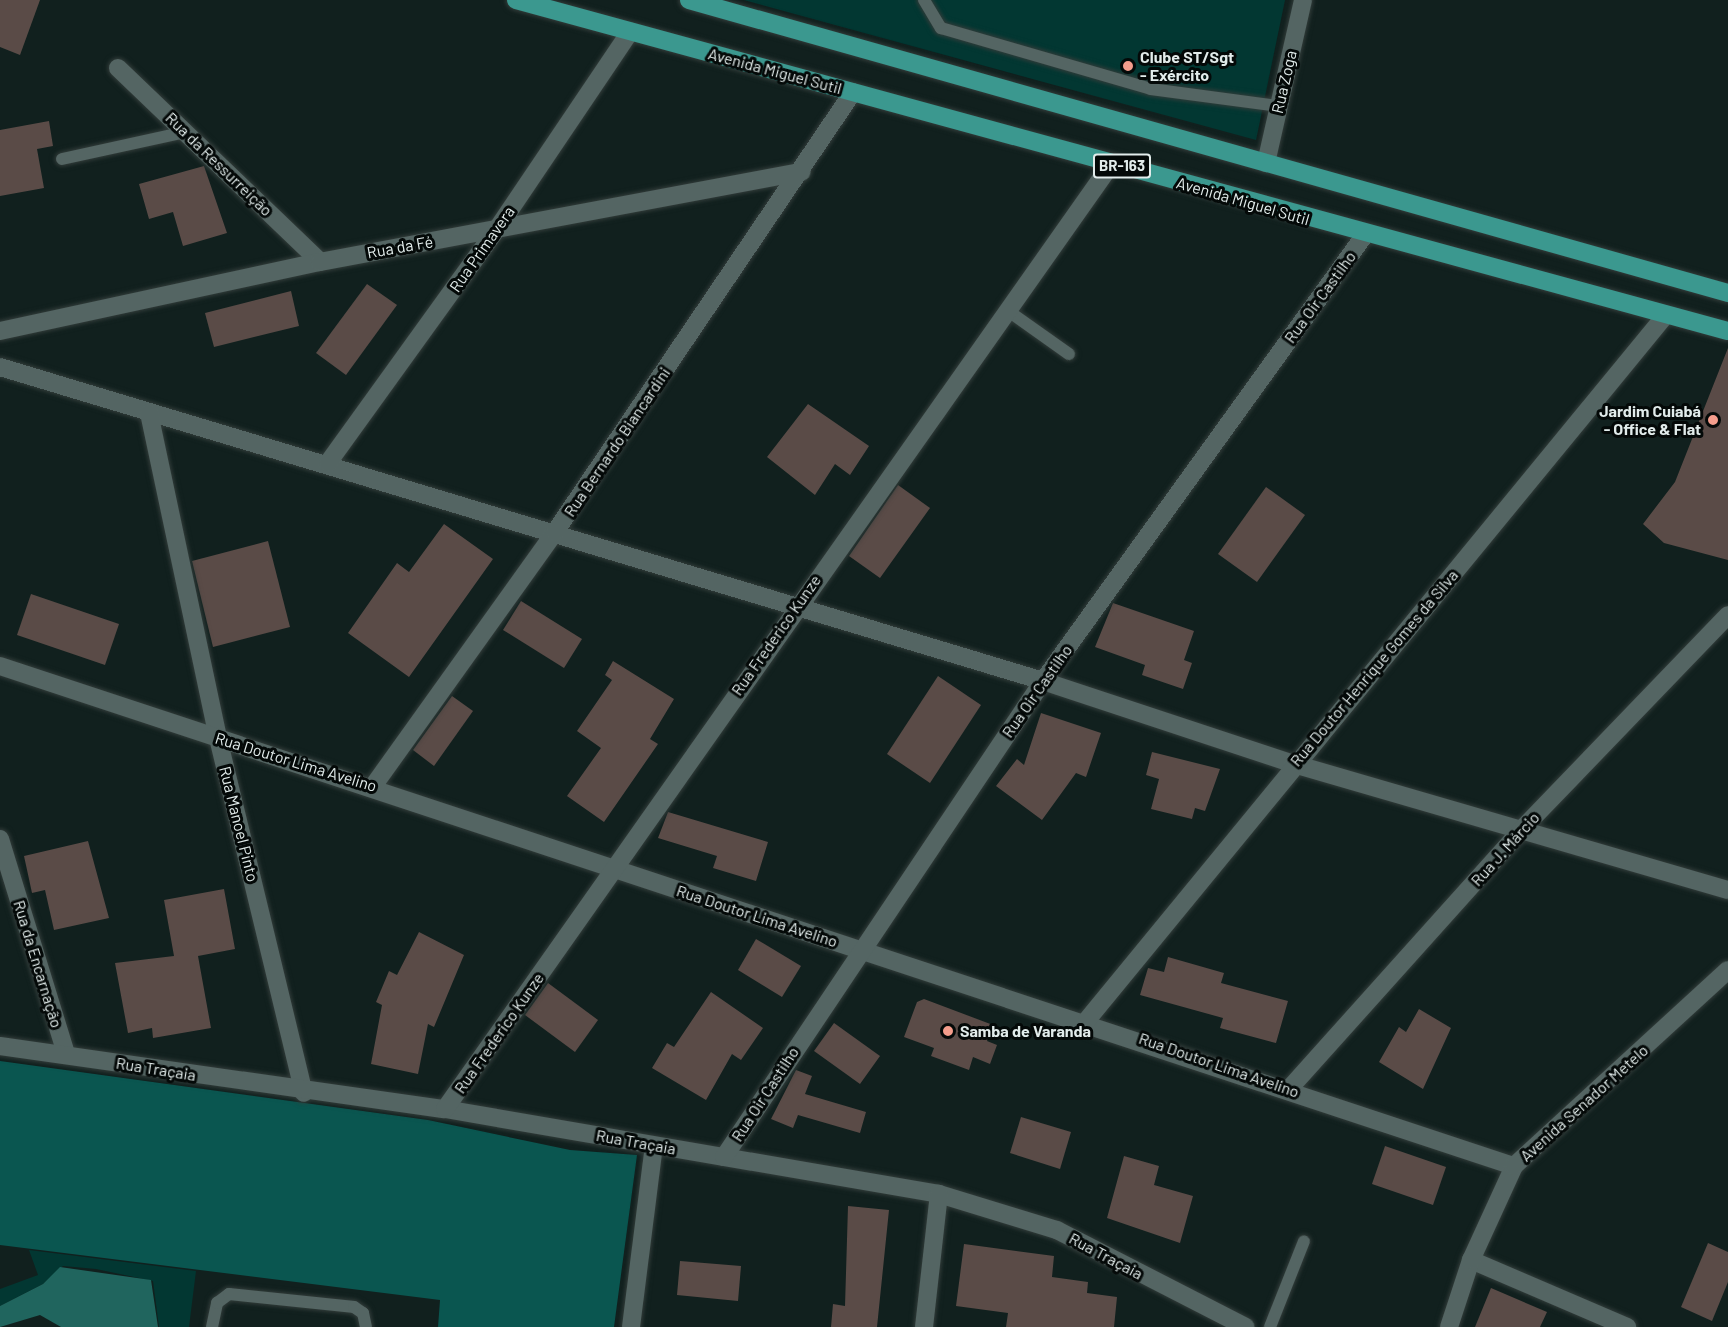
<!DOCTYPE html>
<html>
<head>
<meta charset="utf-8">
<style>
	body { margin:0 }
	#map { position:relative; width:1728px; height:1327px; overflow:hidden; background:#11201e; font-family:Barlow,sans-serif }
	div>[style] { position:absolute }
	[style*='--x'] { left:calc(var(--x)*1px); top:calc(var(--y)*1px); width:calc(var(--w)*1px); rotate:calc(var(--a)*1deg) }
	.green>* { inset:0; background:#023732 }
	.forest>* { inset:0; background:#0a5650 }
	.water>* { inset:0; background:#20655e }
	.building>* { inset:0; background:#5a4b47 }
	.roads { filter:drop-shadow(0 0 2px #323c3a) drop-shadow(0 0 2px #323c3a) }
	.service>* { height:12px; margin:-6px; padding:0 6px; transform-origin:6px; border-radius:6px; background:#546563 }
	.minor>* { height:18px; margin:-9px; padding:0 9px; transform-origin:9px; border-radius:9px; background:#546563 }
	.tertiary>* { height:18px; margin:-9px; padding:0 9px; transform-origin:9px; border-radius:9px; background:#546563 }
	.trunk>* { height:18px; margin:-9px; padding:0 9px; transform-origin:9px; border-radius:9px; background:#3b988f }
	.dots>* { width:16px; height:16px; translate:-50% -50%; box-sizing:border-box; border:3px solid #040908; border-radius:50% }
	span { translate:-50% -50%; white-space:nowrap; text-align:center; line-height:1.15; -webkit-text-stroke:6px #040908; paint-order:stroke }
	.shield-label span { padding:2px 4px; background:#040908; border:2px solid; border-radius:4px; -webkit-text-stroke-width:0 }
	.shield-label { font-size:15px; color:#e2eceb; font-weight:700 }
	.poi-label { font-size:16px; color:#e2eceb; font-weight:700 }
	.left { translate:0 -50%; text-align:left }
	.right { translate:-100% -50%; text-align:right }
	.street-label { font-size:16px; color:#e2eceb }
</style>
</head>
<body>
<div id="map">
	<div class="green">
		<i style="clip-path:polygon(744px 0,1285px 0,1256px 140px)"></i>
		<i style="clip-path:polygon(29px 1250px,196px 1271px,189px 1327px,159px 1327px,153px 1281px,96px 1269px,63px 1266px,43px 1284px,0 1306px,0 1289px,38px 1275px)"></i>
	</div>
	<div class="forest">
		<i style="clip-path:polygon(0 1061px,428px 1120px,570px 1150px,637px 1155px,614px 1327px,438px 1327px,440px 1300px,0 1245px)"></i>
	</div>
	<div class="water">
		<i style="clip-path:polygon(60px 1267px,151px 1280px,158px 1327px,61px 1327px,40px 1315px,0 1327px,0 1306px,43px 1284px)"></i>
	</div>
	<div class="building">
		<i style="clip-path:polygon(0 0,40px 0,20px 55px,0 47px)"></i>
		<i style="clip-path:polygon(49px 121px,53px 146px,37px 149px,44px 188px,0 196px,0 130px)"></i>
		<i style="clip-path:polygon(204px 166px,227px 233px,183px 246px,173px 212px,149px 219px,139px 184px)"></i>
		<i style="clip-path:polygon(367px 284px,397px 305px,346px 375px,316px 353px)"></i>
		<i style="clip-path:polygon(291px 291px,299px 326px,214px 347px,205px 313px)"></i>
		<i style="clip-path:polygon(1728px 348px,1728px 560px,1664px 543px,1643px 524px,1675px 482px)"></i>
		<i style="clip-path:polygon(808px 404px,869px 446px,850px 475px,835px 464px,815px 495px,767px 457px)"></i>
		<i style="clip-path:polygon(898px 485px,930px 508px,880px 578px,849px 556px)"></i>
		<i style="clip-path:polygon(1266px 487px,1305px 515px,1257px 582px,1218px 554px)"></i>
		<i style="clip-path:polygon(444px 524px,493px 559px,409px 677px,348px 633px,397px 563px,409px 572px)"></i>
		<i style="clip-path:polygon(268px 541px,290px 627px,213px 647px,192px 561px)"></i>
		<i style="clip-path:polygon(31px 594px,119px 624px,105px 665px,17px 635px)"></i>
		<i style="clip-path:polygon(521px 601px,582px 639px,564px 668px,503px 630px)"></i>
		<i style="clip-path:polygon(1113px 603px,1194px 631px,1184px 660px,1192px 663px,1183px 689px,1142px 675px,1145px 665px,1095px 647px)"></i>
		<i style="clip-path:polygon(613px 661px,674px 699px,650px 739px,658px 744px,604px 822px,567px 796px,601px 748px,577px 731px,612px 680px,605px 675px)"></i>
		<i style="clip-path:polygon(938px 676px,981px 705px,930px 783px,887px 754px)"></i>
		<i style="clip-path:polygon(452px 696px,473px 711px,434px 766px,413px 750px)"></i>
		<i style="clip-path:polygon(1041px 713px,1101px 733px,1086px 777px,1076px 773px,1042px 820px,996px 786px,1017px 759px,1024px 765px)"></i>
		<i style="clip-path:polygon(1152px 752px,1220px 769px,1205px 811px,1195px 808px,1192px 819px,1151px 809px,1159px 779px,1146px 775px)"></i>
		<i style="clip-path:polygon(668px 812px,768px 842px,756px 881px,713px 868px,717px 856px,658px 838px)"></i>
		<i style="clip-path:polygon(88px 841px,109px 918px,54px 930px,45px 890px,32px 893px,24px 856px)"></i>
		<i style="clip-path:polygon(224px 889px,235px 949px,198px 956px,211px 1028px,153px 1038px,152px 1028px,128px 1033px,115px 963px,174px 956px,164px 900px)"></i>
		<i style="clip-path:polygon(419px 932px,464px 955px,434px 1027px,428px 1024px,418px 1074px,371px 1064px,382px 1005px,376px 1002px,389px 971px,397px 975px)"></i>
		<i style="clip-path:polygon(756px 939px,801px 966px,782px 997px,738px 970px)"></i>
		<i style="clip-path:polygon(1168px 957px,1224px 973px,1221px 983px,1288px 1001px,1276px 1043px,1220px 1028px,1223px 1018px,1140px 995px,1148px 968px,1164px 972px)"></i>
		<i style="clip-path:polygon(548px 983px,598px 1020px,575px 1052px,525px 1015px)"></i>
		<i style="clip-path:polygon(711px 992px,763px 1028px,741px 1060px,732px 1054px,706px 1100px,652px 1068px,667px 1043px,674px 1047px)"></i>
		<i style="clip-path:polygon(924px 999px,993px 1025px,987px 1041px,997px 1045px,990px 1064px,973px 1057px,969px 1070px,931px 1056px,934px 1048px,904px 1037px,917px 1002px)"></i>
		<i style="clip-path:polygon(1419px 1009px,1451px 1028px,1423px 1089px,1379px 1062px,1399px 1027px,1406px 1032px)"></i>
		<i style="clip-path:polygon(834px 1023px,880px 1056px,860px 1084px,814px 1051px)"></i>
		<i style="clip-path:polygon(796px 1070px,812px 1076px,805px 1094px,866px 1112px,860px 1133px,798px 1115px,793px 1128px,771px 1119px)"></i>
		<i style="clip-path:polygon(1021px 1117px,1071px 1132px,1060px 1169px,1010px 1153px)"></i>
		<i style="clip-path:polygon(1385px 1146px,1446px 1167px,1433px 1205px,1372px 1184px)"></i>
		<i style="clip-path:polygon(1124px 1156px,1159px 1166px,1154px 1185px,1193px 1196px,1180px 1243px,1107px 1218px)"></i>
		<i style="clip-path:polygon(848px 1206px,889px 1210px,877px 1327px,831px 1327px,833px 1304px,845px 1306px)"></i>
		<i style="clip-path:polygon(1708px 1243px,1728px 1252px,1728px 1282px,1712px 1321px,1681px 1307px)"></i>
		<i style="clip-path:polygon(964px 1244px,1054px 1256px,1052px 1277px,1088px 1282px,1087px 1293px,1117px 1297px,1114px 1327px,1006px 1327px,1008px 1313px,956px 1306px)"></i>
		<i style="clip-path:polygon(680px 1261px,741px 1266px,738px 1301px,677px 1295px)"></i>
		<i style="clip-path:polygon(1491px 1288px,1547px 1312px,1540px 1327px,1475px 1327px)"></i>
	</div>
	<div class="roads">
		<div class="service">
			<i style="--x:924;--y:0;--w:33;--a:59"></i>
			<i style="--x:941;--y:28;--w:219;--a:16.2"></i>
			<i style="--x:1151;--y:89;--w:129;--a:7.6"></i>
			<i style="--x:62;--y:159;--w:127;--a:-12.3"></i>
			<i style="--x:1007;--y:310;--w:76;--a:35.4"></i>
			<i style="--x:212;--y:1327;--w:25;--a:-78"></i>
			<i style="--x:217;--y:1303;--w:15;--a:-37"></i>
			<i style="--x:229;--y:1294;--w:126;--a:5.9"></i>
			<i style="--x:354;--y:1307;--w:11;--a:34"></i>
			<i style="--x:363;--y:1313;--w:14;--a:78"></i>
			<i style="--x:1270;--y:1327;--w:92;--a:-68.4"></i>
		</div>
		<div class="minor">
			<i style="--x:118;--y:68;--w:280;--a:43.8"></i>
			<i style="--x:1266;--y:163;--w:167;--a:-77.2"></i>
			<i style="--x:0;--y:331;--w:327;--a:-12.2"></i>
			<i style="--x:320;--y:262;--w:490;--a:-10.6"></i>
			<i style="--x:0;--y:367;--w:1089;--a:16.75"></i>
			<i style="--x:1043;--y:681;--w:264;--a:18.3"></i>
			<i style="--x:1294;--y:764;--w:452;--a:16.2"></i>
			<i style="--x:149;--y:413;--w:332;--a:78"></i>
			<i style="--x:218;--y:738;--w:365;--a:76.4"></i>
			<i style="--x:328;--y:463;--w:289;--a:-54.2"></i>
			<i style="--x:497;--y:229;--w:238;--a:-56"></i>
			<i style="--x:0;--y:666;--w:1594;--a:18.28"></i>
			<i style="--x:374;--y:785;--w:311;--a:-54.4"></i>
			<i style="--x:555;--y:532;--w:531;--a:-55.89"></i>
			<i style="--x:0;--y:839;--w:225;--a:72.9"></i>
			<i style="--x:1087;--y:1020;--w:909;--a:-50.62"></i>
			<i style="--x:0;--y:1046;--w:449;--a:8.1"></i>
			<i style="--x:445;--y:1109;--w:501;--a:9.76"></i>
			<i style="--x:939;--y:1194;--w:123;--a:17"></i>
			<i style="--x:1057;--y:1230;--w:212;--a:27.2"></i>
			<i style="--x:1289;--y:1089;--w:352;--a:-48.1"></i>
			<i style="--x:1524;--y:827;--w:294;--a:-46.1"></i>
			<i style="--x:445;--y:1109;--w:1157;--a:-54.81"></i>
			<i style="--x:724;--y:1157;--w:573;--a:-56.17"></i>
			<i style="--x:1043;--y:681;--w:549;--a:-54.2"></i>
			<i style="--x:1471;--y:1260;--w:170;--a:23.2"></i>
			<i style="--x:631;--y:1327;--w:182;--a:-82.8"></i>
			<i style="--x:924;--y:1327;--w:134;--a:-83.6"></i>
		</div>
		<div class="tertiary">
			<i style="--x:1449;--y:1327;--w:71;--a:-71.8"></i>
			<i style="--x:1471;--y:1260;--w:103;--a:-65.4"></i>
			<i style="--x:1514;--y:1166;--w:290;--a:-42.5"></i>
		</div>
		<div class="trunk">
			<i style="--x:516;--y:0;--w:1256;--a:15.28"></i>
			<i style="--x:689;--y:0;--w:1080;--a:15.75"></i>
		</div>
	</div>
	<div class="dots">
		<i style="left:1128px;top:66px;background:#f49d8c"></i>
		<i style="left:1713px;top:420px;background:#f49d8c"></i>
		<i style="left:948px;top:1031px;background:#f49d8c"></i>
	</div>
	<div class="shield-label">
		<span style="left:1122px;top:166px">BR-163</span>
	</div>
	<div class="poi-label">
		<span class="left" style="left:1140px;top:66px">Clube ST/Sgt<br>- Exército</span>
		<span class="right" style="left:1701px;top:420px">Jardim Cuiabá<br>- Office &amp; Flat</span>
		<span class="left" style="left:960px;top:1031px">Samba de Varanda</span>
	</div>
	<div class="street-label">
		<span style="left:775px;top:71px;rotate:15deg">Avenida Miguel Sutil</span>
		<span style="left:1284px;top:82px;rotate:-77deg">Rua Zoga</span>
		<span style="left:219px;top:164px;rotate:44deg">Rua da Ressurreição</span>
		<span style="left:1243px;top:201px;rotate:16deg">Avenida Miguel Sutil</span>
		<span style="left:400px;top:247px;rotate:-10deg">Rua da Fé</span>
		<span style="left:482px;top:249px;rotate:-55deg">Rua Primavera</span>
		<span style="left:1320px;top:297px;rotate:-54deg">Rua Oir Castilho</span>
		<span style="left:617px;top:442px;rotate:-56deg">Rua Bernardo Biancardini</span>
		<span style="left:776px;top:635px;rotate:-55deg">Rua Frederico Kunze</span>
		<span style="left:1374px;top:668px;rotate:-50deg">Rua Doutor Henrique Gomes da Silva</span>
		<span style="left:1037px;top:691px;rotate:-55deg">Rua Oir Castilho</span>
		<span style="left:296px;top:762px;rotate:17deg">Rua Doutor Lima Avelino</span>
		<span style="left:239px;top:824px;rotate:76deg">Rua Manoel Pinto</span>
		<span style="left:1505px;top:849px;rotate:-48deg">Rua J. Márcio</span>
		<span style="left:757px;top:916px;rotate:18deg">Rua Doutor Lima Avelino</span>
		<span style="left:38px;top:964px;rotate:73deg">Rua da Encarnação</span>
		<span style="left:499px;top:1033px;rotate:-55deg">Rua Frederico Kunze</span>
		<span style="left:1219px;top:1065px;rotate:19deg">Rua Doutor Lima Avelino</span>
		<span style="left:156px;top:1069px;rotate:9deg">Rua Traçaia</span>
		<span style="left:765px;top:1094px;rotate:-57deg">Rua Oir Castilho</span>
		<span style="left:1584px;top:1103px;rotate:-42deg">Avenida Senador Metelo</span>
		<span style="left:636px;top:1142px;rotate:10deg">Rua Traçaia</span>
		<span style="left:1106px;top:1256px;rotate:28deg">Rua Traçaia</span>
	</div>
</div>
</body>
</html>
